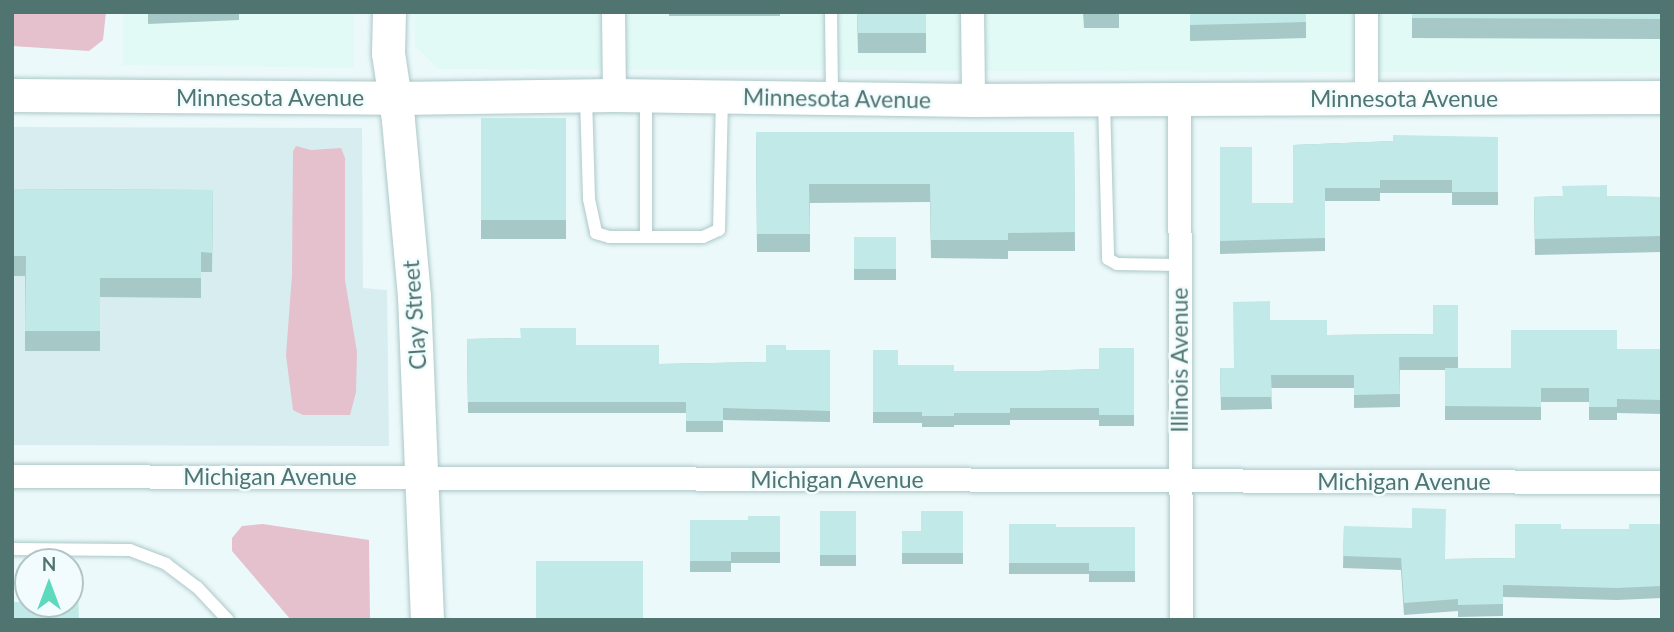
<!DOCTYPE html>
<html>
<head>
<meta charset="utf-8">
<style>
	body { margin:0 }
	#map { position:relative; width:1674px; height:632px; overflow:hidden; background:#ecf9fb; font-family:Lato,sans-serif }
	div>[style] { position:absolute }
	[style*='--x'] { left:calc(var(--x)*1px); top:calc(var(--y)*1px); width:calc(var(--w)*1px); rotate:calc(var(--a)*1deg) }
	.residential>* { inset:0; background:#d8edef }
	.commercial>* { inset:0; background:#e1faf6 }
	.water>* { inset:0; background:#e4c1cc }
	.roads { filter:drop-shadow(0 0 2px #acc8c7) drop-shadow(0 0 2px #acc8c7) }
	.lane>* { height:12px; margin:-6px; padding:0 6px; transform-origin:6px; border-radius:6px; background:#fff }
	.street>* { height:23px; margin:-11.5px; padding:0 11.5px; transform-origin:11.5px; border-radius:11.5px; background:#fff }
	.secondary>* { height:33px; margin:-16.5px; padding:0 16.5px; transform-origin:16.5px; border-radius:16.5px; background:#fff }
	.wall>* { inset:0; background:#a6c8c7 }
	.building>* { inset:0; background:#c1e9e7 }
	span { translate:-50% -50%; white-space:nowrap; text-align:center; line-height:1.15; -webkit-text-stroke:5px #f2fcfe; paint-order:stroke }
	.street-label { font-size:23px; color:#507571 }
	.frame { position:absolute; inset:0; border:14px solid #507571; pointer-events:none }
	.north { position:absolute; left:14px; top:548px; width:70px; height:70px; box-sizing:border-box; background:#f2fcfe; border:2px solid #b1c6c6; border-radius:50%; rotate:0deg; font-size:19px; font-weight:700; line-height:28px; text-align:center; color:#507571 }
	.north::after { content:''; display:block; margin:auto; width:24px; height:32px; background:#5dd9bd; clip-path:polygon(50% 0,100% 100%,50% 72%,0 100%) }
</style>
</head>
<body>
<div id="map">
	<div class="residential">
		<i style="clip-path:polygon(12px 127px,362px 128px,363px 288px,387px 290px,389px 446px,12px 445px)"></i>
	</div>
	<div class="commercial">
		<i style="clip-path:polygon(123px 12px,354px 12px,354px 68px,123px 65px)"></i>
		<i style="clip-path:polygon(414px 12px,1662px 12px,1662px 73px,438px 69px,415px 46px)"></i>
	</div>
	<div class="water">
		<i style="clip-path:polygon(12px 12px,106px 12px,103px 40px,89px 51px,12px 46px)"></i>
		<i style="clip-path:polygon(296px 146px,311px 150px,341px 148px,345px 158px,345px 280px,357px 352px,356px 392px,350px 415px,303px 415px,293px 410px,286px 355px,292px 275px,293px 151px)"></i>
		<i style="clip-path:polygon(263px 524px,369px 540px,370px 620px,291px 620px,232px 551px,232px 538px,242px 526px)"></i>
	</div>
	<div class="roads">
		<div class="lane">
			<i style="--x:831;--y:12;--w:86;--a:89.3"></i>
			<i style="--x:586;--y:97;--w:102;--a:88.3"></i>
			<i style="--x:589;--y:199;--w:35;--a:78"></i>
			<i style="--x:596;--y:233;--w:14;--a:17"></i>
			<i style="--x:609;--y:237;--w:94;--a:0"></i>
			<i style="--x:703;--y:237;--w:17;--a:-24"></i>
			<i style="--x:719;--y:230;--w:133;--a:-88.7"></i>
			<i style="--x:646;--y:97;--w:140;--a:90"></i>
			<i style="--x:1104;--y:101;--w:158;--a:88.5"></i>
			<i style="--x:1108;--y:259;--w:10;--a:29"></i>
			<i style="--x:1117;--y:264;--w:62;--a:0.9"></i>
			<i style="--x:12;--y:549;--w:118;--a:0.5"></i>
			<i style="--x:130;--y:550;--w:39;--a:21"></i>
			<i style="--x:166;--y:564;--w:39;--a:37"></i>
			<i style="--x:197;--y:587;--w:45;--a:46.8"></i>
		</div>
		<div class="street">
			<i style="--x:613;--y:12;--w:83;--a:89.3"></i>
			<i style="--x:972;--y:12;--w:88;--a:89.3"></i>
			<i style="--x:1366;--y:12;--w:86;--a:90"></i>
			<i style="--x:1179;--y:100;--w:520;--a:89.78"></i>
			<i style="--x:12;--y:476;--w:1650;--a:0.21"></i>
		</div>
		<div class="secondary">
			<i style="--x:389;--y:12;--w:41;--a:91.4"></i>
			<i style="--x:388;--y:53;--w:68;--a:81.5"></i>
			<i style="--x:398;--y:120;--w:177;--a:84.8"></i>
			<i style="--x:414;--y:296;--w:324;--a:87.7"></i>
			<i style="--x:12;--y:95;--w:383;--a:0.4"></i>
			<i style="--x:395;--y:98;--w:219;--a:-0.8"></i>
			<i style="--x:614;--y:95;--w:359;--a:0.8"></i>
			<i style="--x:973;--y:100;--w:689;--a:-0.25"></i>
		</div>
	</div>
	<div class="wall">
		<i style="clip-path:polygon(148px 12px,239px 12px,239px 20px,148px 24px)"></i>
		<i style="clip-path:polygon(669px 12px,780px 12px,780px 16px,669px 16px)"></i>
		<i style="clip-path:polygon(857px 12px,926px 12px,926px 53px,858px 53px)"></i>
		<i style="clip-path:polygon(1083px 12px,1119px 12px,1119px 28px,1084px 28px)"></i>
		<i style="clip-path:polygon(1190px 12px,1306px 12px,1306px 38px,1190px 41px)"></i>
		<i style="clip-path:polygon(1412px 12px,1662px 12px,1662px 39px,1412px 38px)"></i>
		<i style="clip-path:polygon(481px 118px,566px 118px,566px 239px,481px 239px)"></i>
		<i style="clip-path:polygon(756px 132px,1074px 132px,1075px 251px,1008px 251px,1008px 259px,931px 258px,930px 202px,810px 203px,810px 252px,757px 252px)"></i>
		<i style="clip-path:polygon(1498px 137px,1498px 205px,1452px 205px,1452px 193px,1380px 193px,1380px 201px,1325px 201px,1325px 251px,1220px 254px,1220px 147px,1252px 203px,1293px 203px,1293px 145px)"></i>
		<i style="clip-path:polygon(13px 189px,213px 190px,212px 272px,201px 272px,201px 298px,100px 297px,100px 351px,25px 351px,25px 276px,13px 276px)"></i>
		<i style="clip-path:polygon(1562px 196px,1662px 197px,1662px 252px,1535px 255px,1534px 197px)"></i>
		<i style="clip-path:polygon(854px 237px,896px 237px,896px 280px,854px 280px)"></i>
		<i style="clip-path:polygon(1458px 305px,1458px 368px,1511px 368px,1617px 349px,1662px 349px,1662px 414px,1617px 413px,1617px 420px,1589px 420px,1589px 402px,1541px 402px,1541px 420px,1445px 420px,1445px 370px,1400px 370px,1400px 407px,1354px 408px,1354px 388px,1271px 388px,1272px 409px,1221px 410px,1220px 368px,1234px 368px,1270px 320px,1327px 335px,1433px 334px)"></i>
		<i style="clip-path:polygon(521px 338px,576px 345px,659px 364px,766px 362px,786px 350px,830px 350px,830px 422px,723px 420px,723px 432px,686px 432px,686px 413px,468px 413px,467px 339px)"></i>
		<i style="clip-path:polygon(1134px 348px,1134px 426px,1099px 426px,1099px 420px,1010px 420px,1010px 425px,954px 425px,954px 427px,922px 427px,922px 423px,873px 423px,873px 350px,898px 365px,954px 371px,1037px 371px,1099px 369px)"></i>
		<i style="clip-path:polygon(820px 511px,856px 511px,856px 566px,820px 566px)"></i>
		<i style="clip-path:polygon(963px 511px,963px 564px,902px 564px,902px 531px,921px 531px)"></i>
		<i style="clip-path:polygon(780px 516px,780px 563px,731px 563px,731px 572px,690px 572px,690px 520px,748px 520px)"></i>
		<i style="clip-path:polygon(1009px 524px,1056px 527px,1135px 527px,1135px 582px,1089px 582px,1089px 574px,1009px 574px)"></i>
		<i style="clip-path:polygon(1662px 524px,1662px 598px,1617px 600px,1503px 597px,1503px 616px,1458px 617px,1458px 611px,1404px 615px,1401px 570px,1343px 568px,1344px 526px,1445px 559px,1515px 558px,1561px 529px,1629px 529px)"></i>
	</div>
	<div class="building">
		<i style="clip-path:polygon(857px 12px,926px 12px,926px 33px,858px 33px)"></i>
		<i style="clip-path:polygon(1190px 12px,1306px 12px,1306px 22px,1190px 25px)"></i>
		<i style="clip-path:polygon(1412px 12px,1662px 12px,1662px 19px,1412px 18px)"></i>
		<i style="clip-path:polygon(481px 118px,566px 118px,566px 220px,481px 220px)"></i>
		<i style="clip-path:polygon(756px 132px,1074px 132px,1075px 232px,1008px 233px,1008px 240px,931px 240px,930px 184px,809px 184px,810px 234px,757px 234px)"></i>
		<i style="clip-path:polygon(1393px 135px,1498px 137px,1498px 192px,1452px 192px,1452px 180px,1380px 180px,1380px 188px,1325px 188px,1325px 238px,1220px 241px,1220px 147px,1252px 147px,1252px 203px,1293px 203px,1293px 145px,1393px 141px)"></i>
		<i style="clip-path:polygon(1607px 185px,1607px 196px,1662px 197px,1662px 236px,1535px 239px,1534px 197px,1563px 196px,1562px 186px)"></i>
		<i style="clip-path:polygon(13px 189px,213px 190px,212px 253px,201px 252px,201px 278px,100px 278px,100px 331px,25px 331px,26px 256px,13px 256px)"></i>
		<i style="clip-path:polygon(854px 237px,896px 237px,896px 269px,854px 269px)"></i>
		<i style="clip-path:polygon(1270px 301px,1270px 320px,1327px 320px,1327px 335px,1433px 334px,1433px 305px,1458px 305px,1458px 357px,1399px 357px,1400px 394px,1354px 395px,1354px 375px,1271px 375px,1272px 397px,1221px 397px,1220px 368px,1234px 368px,1233px 302px)"></i>
		<i style="clip-path:polygon(520px 328px,576px 328px,576px 345px,659px 345px,659px 364px,766px 362px,766px 345px,786px 345px,786px 350px,830px 350px,830px 411px,723px 408px,723px 421px,686px 421px,686px 402px,468px 402px,467px 339px,521px 338px)"></i>
		<i style="clip-path:polygon(1511px 330px,1617px 330px,1617px 349px,1662px 349px,1662px 400px,1617px 399px,1617px 407px,1589px 407px,1589px 388px,1541px 388px,1541px 407px,1445px 406px,1445px 368px,1511px 368px)"></i>
		<i style="clip-path:polygon(1099px 348px,1134px 348px,1134px 415px,1099px 415px,1099px 408px,1010px 408px,1010px 413px,954px 413px,954px 416px,922px 416px,922px 412px,873px 412px,873px 350px,898px 350px,898px 365px,954px 365px,954px 371px,1037px 371px,1099px 369px)"></i>
		<i style="clip-path:polygon(1412px 508px,1446px 509px,1445px 559px,1515px 558px,1515px 524px,1561px 524px,1561px 529px,1629px 529px,1629px 524px,1662px 524px,1662px 586px,1617px 588px,1503px 585px,1503px 604px,1458px 605px,1458px 599px,1404px 603px,1401px 558px,1343px 556px,1344px 526px,1412px 528px)"></i>
		<i style="clip-path:polygon(820px 511px,856px 511px,856px 555px,820px 555px)"></i>
		<i style="clip-path:polygon(921px 511px,963px 511px,963px 553px,902px 553px,902px 531px,921px 531px)"></i>
		<i style="clip-path:polygon(748px 516px,780px 516px,780px 552px,731px 552px,731px 561px,690px 561px,690px 520px,748px 520px)"></i>
		<i style="clip-path:polygon(1009px 524px,1056px 524px,1056px 527px,1135px 527px,1135px 571px,1089px 571px,1089px 563px,1009px 563px)"></i>
		<i style="clip-path:polygon(536px 561px,643px 561px,643px 620px,536px 620px)"></i>
		<i style="clip-path:polygon(73px 585px,78px 593px,79px 620px,12px 620px,12px 602px,28px 602px,28px 604px,70px 604px,70px 586px)"></i>
	</div>
	<div class="street-label">
		<span style="left:270px;top:97px">Minnesota Avenue</span>
		<span style="left:837px;top:98px;rotate:1deg">Minnesota Avenue</span>
		<span style="left:1404px;top:98px">Minnesota Avenue</span>
		<span style="left:414px;top:315px;rotate:-94deg">Clay Street</span>
		<span style="left:1179px;top:360px;rotate:-90deg">Illinois Avenue</span>
		<span style="left:270px;top:476px">Michigan Avenue</span>
		<span style="left:837px;top:479px">Michigan Avenue</span>
		<span style="left:1404px;top:481px">Michigan Avenue</span>
	</div>
	<div class="frame"></div>
	<div class="north">N</div>
</div>
</body>
</html>
